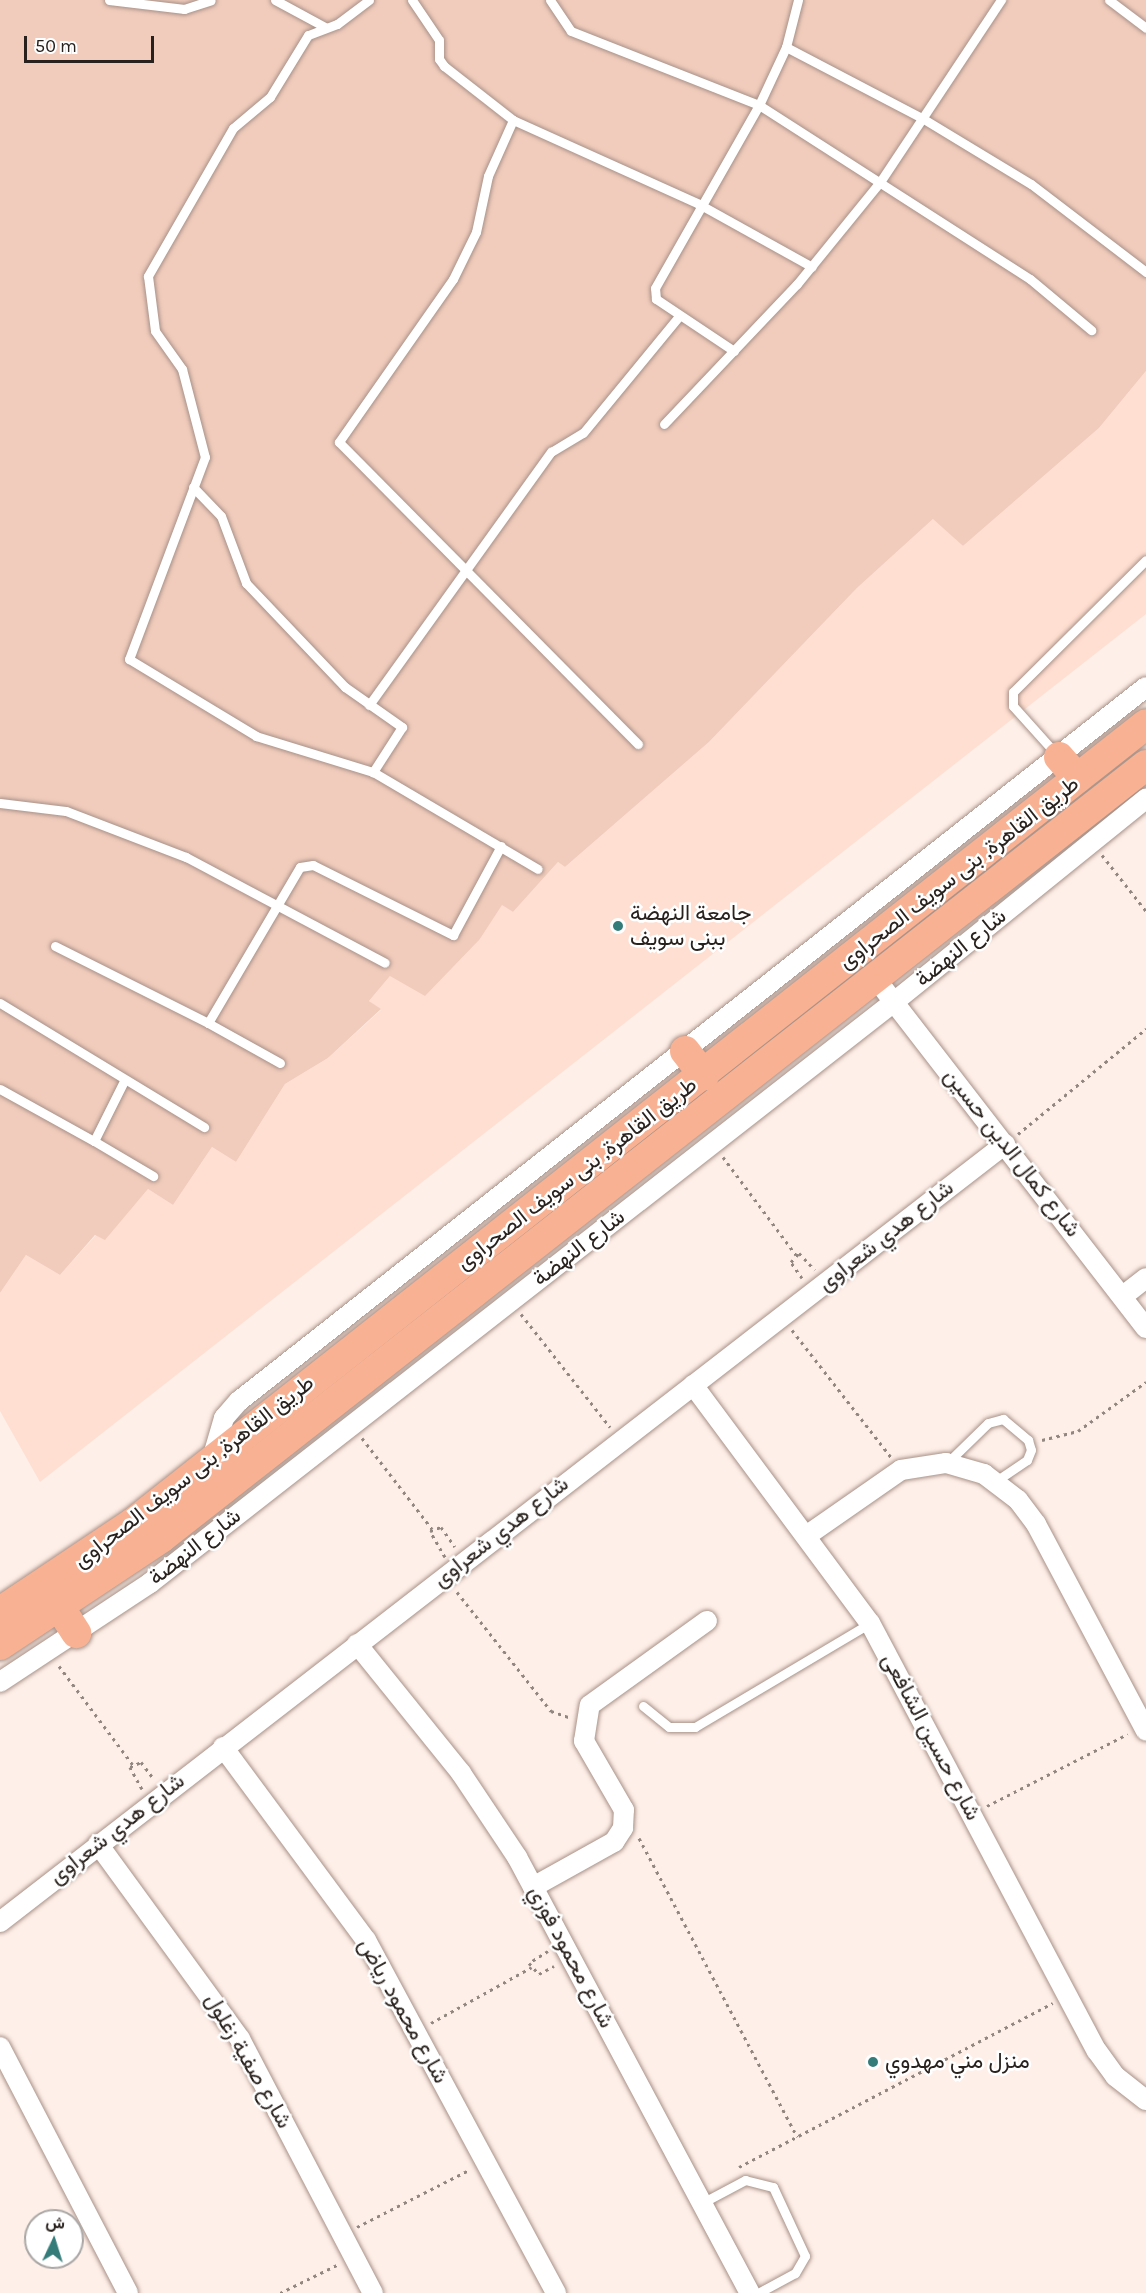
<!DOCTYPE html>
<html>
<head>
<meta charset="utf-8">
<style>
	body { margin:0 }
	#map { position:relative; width:1146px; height:2293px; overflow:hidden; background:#feefe8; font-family:Karla,Vazirmatn,sans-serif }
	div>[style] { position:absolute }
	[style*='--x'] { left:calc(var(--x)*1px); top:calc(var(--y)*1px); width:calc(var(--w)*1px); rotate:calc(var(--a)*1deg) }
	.built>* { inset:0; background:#ffdfd1 }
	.green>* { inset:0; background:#f1ccbc }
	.path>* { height:3px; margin-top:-1.5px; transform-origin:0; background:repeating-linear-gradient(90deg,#928681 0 3px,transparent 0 7.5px) }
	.roads { filter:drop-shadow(0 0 2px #a89188) drop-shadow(0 0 2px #a89188) }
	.lane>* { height:9px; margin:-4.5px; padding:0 4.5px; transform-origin:4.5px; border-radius:4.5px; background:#fff }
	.street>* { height:20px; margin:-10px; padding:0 10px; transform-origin:10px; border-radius:10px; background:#fff }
	.primary>* { height:30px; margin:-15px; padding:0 15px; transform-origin:15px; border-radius:15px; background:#f8b293 }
	.dots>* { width:16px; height:16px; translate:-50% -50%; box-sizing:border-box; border:3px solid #fff; border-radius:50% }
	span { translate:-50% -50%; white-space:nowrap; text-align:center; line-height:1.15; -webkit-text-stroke:5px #fff; paint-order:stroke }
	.street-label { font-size:22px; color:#29211d }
	.poi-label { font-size:22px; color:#29211d }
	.left { translate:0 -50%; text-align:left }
	.north { position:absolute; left:24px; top:2209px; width:60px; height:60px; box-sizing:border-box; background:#fff; border:2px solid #a9a6a5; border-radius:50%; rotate:4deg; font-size:16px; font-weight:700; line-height:24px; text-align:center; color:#29211d }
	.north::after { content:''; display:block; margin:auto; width:21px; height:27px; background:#347c79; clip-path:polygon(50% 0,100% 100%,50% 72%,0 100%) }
	.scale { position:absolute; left:24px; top:36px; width:130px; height:27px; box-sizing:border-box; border:3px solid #29211d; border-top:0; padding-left:8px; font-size:18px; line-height:21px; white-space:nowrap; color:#29211d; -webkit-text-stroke:4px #fff; paint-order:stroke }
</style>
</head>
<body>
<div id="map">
	<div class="built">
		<i style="clip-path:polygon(1146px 371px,1146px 614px,40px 1482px,0 1411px,0 1293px,26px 1255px,60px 1275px,96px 1235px,105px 1239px,148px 1189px,173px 1205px,212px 1147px,236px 1162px,285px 1084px,328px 1058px,381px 1010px,369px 1001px,390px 976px,480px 939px,502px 904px,513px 912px,558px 862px,565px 867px,709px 742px,857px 588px,934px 518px,963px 546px,1099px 428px)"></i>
	</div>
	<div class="green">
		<i style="clip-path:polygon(0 0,1146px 0,1146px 371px,1099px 428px,963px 546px,933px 519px,857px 588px,709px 742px,565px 867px,558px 862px,513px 912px,502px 905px,480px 939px,425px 996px,390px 976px,369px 1001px,381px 1009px,328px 1058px,285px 1084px,236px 1162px,212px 1147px,173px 1205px,148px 1189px,105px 1240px,95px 1235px,60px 1275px,26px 1255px,0 1293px)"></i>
	</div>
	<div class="path">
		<i style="--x:1102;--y:855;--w:71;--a:51.8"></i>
		<i style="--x:1018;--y:1134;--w:166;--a:-39.4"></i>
		<i style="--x:723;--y:1157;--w:122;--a:53.3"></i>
		<i style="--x:802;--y:1278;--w:19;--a:-125"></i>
		<i style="--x:791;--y:1262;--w:12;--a:-48"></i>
		<i style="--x:799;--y:1253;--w:23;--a:47"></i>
		<i style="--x:521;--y:1314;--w:144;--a:51.8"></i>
		<i style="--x:792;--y:1330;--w:161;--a:52.1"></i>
		<i style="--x:362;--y:1438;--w:115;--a:52.4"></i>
		<i style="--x:1042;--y:1440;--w:37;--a:-14"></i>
		<i style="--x:1078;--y:1431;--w:84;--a:-35.8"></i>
		<i style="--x:445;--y:1557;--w:30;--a:-120"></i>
		<i style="--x:430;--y:1531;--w:12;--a:-20"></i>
		<i style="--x:441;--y:1527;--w:24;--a:55"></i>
		<i style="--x:457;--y:1592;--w:152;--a:51.7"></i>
		<i style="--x:551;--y:1711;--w:21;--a:19"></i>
		<i style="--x:59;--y:1666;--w:124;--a:53.2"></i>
		<i style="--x:142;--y:1789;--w:25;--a:-119"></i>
		<i style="--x:130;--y:1767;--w:12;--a:-24"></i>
		<i style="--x:141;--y:1762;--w:21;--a:53"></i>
		<i style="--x:987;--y:1806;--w:158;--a:-27.1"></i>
		<i style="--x:639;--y:1838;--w:338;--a:62.1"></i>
		<i style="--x:548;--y:1951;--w:22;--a:148"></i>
		<i style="--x:529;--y:1963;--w:15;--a:48"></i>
		<i style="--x:539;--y:1974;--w:17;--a:-28"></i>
		<i style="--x:431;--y:2023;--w:115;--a:-29"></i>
		<i style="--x:739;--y:2167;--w:354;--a:-27.6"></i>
		<i style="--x:357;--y:2227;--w:126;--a:-27"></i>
		<i style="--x:280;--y:2293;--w:66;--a:-26.2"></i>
	</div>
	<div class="roads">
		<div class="lane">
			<i style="--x:109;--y:0;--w:76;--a:6.8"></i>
			<i style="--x:184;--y:9;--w:28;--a:-18"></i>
			<i style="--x:275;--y:0;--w:57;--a:28.4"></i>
			<i style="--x:369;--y:0;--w:40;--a:143"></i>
			<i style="--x:337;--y:24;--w:31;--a:159"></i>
			<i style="--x:308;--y:35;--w:73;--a:121.5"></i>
			<i style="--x:270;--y:97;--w:48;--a:140"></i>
			<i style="--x:233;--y:128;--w:171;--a:119.9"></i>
			<i style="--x:148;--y:276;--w:55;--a:82.7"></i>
			<i style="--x:155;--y:331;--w:47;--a:54.6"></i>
			<i style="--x:182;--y:369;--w:91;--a:75.4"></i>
			<i style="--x:205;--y:457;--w:216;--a:110.6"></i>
			<i style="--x:129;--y:659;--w:149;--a:31.2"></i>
			<i style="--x:256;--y:736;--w:122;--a:17.1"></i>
			<i style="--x:373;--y:772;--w:191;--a:30.5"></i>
			<i style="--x:412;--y:0;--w:48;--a:56"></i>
			<i style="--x:439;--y:40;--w:19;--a:90"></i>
			<i style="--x:439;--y:59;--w:9;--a:54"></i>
			<i style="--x:444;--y:66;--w:88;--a:38"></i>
			<i style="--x:513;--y:120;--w:204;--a:24.3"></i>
			<i style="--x:699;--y:204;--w:129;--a:29.1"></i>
			<i style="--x:550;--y:0;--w:37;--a:56"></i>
			<i style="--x:571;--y:31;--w:202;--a:21.5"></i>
			<i style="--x:759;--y:105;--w:322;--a:32.7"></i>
			<i style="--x:1030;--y:279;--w:80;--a:39.9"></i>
			<i style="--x:1109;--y:0;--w:46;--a:37.1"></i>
			<i style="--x:786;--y:47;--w:153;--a:27.6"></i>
			<i style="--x:922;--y:118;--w:127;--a:31.2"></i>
			<i style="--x:1031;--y:184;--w:145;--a:37.4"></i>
			<i style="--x:513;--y:120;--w:61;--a:114.1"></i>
			<i style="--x:488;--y:176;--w:57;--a:102.1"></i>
			<i style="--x:476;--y:232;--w:52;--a:116.1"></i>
			<i style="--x:453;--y:279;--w:199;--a:125"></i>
			<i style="--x:339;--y:442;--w:425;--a:45.3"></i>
			<i style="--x:734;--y:351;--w:94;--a:-146.3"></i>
			<i style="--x:656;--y:299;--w:11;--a:-95"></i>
			<i style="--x:655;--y:288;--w:210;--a:-60.4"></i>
			<i style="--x:759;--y:105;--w:64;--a:-65"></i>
			<i style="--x:786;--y:47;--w:49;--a:-75.7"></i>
			<i style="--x:664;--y:424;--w:193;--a:-46.5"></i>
			<i style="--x:797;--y:284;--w:132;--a:-50.9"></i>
			<i style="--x:880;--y:182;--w:219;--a:-56.4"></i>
			<i style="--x:193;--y:487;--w:40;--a:46"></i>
			<i style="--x:221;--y:516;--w:72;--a:69.5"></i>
			<i style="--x:246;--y:583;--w:144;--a:46.4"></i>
			<i style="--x:345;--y:687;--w:70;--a:35.1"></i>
			<i style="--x:402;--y:727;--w:54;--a:122.8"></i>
			<i style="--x:369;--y:705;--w:312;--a:-54.3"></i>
			<i style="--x:551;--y:452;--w:37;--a:-31"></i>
			<i style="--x:583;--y:433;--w:151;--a:-50.6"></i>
			<i style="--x:1057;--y:755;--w:66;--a:-131.9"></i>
			<i style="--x:1013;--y:706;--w:14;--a:-90"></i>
			<i style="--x:1013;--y:692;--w:187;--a:-44.8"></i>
			<i style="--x:0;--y:803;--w:66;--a:6.9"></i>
			<i style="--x:66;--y:811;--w:129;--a:21"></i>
			<i style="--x:186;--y:857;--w:225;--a:28"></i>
			<i style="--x:55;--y:946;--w:171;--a:26.7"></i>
			<i style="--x:0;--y:1003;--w:239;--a:31.3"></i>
			<i style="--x:280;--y:1063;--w:82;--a:-150.9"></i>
			<i style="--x:208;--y:1023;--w:181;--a:-59.5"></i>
			<i style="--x:300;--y:867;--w:13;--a:-9"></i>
			<i style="--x:313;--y:865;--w:157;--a:26.6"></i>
			<i style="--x:453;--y:935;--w:101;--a:-61.7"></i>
			<i style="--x:124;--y:1081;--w:67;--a:116.6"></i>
			<i style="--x:94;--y:1141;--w:69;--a:30.7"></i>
			<i style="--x:0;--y:1089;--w:107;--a:29"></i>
			<i style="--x:947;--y:1463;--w:57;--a:-44.3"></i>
			<i style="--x:988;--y:1423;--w:16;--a:-15"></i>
			<i style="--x:1003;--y:1419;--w:33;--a:40"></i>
			<i style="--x:1028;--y:1440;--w:10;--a:73"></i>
			<i style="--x:1031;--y:1450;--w:11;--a:112"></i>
			<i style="--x:1027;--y:1460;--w:37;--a:146"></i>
			<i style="--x:643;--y:1706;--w:33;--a:39"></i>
			<i style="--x:669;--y:1727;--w:26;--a:0"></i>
			<i style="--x:695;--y:1727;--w:204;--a:-30.7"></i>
			<i style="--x:702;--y:2203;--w:49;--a:-28.1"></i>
			<i style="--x:745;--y:2180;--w:29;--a:14"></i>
			<i style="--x:773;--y:2187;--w:76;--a:65.1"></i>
			<i style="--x:805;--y:2256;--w:20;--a:120"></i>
			<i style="--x:795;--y:2273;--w:42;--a:151.6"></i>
		</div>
		<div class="street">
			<i style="--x:876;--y:979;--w:441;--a:52.3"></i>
			<i style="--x:1123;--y:1296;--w:29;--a:-38"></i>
			<i style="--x:693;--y:1385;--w:297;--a:53.4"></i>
			<i style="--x:870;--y:1623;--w:484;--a:62.1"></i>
			<i style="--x:1097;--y:2051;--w:31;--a:54"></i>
			<i style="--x:1115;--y:2076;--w:39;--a:38"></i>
			<i style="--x:212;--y:1459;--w:43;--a:-73.7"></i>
			<i style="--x:224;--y:1418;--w:23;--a:-49"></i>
			<i style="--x:239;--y:1401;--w:1154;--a:-38.21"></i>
			<i style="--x:809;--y:1534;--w:112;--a:-34.8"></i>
			<i style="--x:901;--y:1470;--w:46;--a:-8.8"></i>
			<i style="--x:946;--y:1463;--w:40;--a:16"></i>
			<i style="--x:984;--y:1474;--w:43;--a:37.4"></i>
			<i style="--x:1018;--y:1500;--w:30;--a:53"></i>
			<i style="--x:1036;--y:1524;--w:234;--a:62"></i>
			<i style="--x:357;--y:1644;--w:166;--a:51.1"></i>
			<i style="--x:461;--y:1773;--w:101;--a:56.3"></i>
			<i style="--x:517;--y:1857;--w:494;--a:61.9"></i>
			<i style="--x:0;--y:1682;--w:180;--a:-33.4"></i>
			<i style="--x:150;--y:1583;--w:944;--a:-37.99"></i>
			<i style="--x:894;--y:1002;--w:324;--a:-38.9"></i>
			<i style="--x:223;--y:1747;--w:240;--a:53.5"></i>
			<i style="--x:366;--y:1940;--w:401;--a:61.7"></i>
			<i style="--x:98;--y:1844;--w:241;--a:53.9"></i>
			<i style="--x:240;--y:2039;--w:287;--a:62.4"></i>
			<i style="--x:533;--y:1887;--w:93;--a:-29.1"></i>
			<i style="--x:614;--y:1842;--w:17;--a:-57"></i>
			<i style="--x:623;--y:1828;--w:18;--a:-87"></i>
			<i style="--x:624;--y:1810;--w:80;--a:-120.1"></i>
			<i style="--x:584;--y:1741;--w:36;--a:-81"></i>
			<i style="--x:590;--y:1705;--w:144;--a:-35.7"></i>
			<i style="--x:0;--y:1922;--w:1271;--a:-37.74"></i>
			<i style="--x:0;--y:2047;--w:277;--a:62.5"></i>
		</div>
		<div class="primary">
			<i style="--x:1059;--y:757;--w:28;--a:49"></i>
			<i style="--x:685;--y:1051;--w:31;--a:52"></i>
			<i style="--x:60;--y:1608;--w:30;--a:57"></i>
			<i style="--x:0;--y:1612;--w:160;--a:-33.8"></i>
			<i style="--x:133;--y:1523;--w:1290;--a:-38.26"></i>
			<i style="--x:0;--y:1645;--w:193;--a:-33.6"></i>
			<i style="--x:161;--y:1538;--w:1252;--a:-38.12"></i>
		</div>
	</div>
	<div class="dots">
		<i style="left:618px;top:926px;background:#347c79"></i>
		<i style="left:873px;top:2062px;background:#347c79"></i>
	</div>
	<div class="street-label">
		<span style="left:959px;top:873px;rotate:-38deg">طريق القاهرة, بنى سويف الصحراوى</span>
		<span style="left:961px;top:948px;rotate:-39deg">شارع النهضة</span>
		<span style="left:1012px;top:1153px;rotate:52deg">شارع كمال الدين حسين</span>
		<span style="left:577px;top:1174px;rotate:-38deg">طريق القاهرة, بنى سويف الصحراوى</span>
		<span style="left:886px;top:1236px;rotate:-38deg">شارع هدي شعراوى</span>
		<span style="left:579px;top:1248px;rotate:-38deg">شارع النهضة</span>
		<span style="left:194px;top:1472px;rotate:-38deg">طريق القاهرة, بنى سويف الصحراوى</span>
		<span style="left:501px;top:1532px;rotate:-38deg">شارع هدي شعراوى</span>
		<span style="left:195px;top:1547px;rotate:-38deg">شارع النهضة</span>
		<span style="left:931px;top:1737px;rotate:62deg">شارع حسين الشافعى</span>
		<span style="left:117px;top:1829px;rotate:-38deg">شارع هدي شعراوى</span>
		<span style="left:571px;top:1957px;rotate:62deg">شارع محمود فوزي</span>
		<span style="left:403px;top:2011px;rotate:61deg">شارع محمود رياض</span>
		<span style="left:248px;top:2061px;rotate:60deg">شارع صفية زغلول</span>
	</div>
	<div class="poi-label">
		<span class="left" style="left:630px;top:926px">جامعة النهضة<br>ببنى سويف</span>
		<span class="left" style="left:885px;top:2062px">منزل مني مهدوي</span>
	</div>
	<div class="north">ش</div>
	<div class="scale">50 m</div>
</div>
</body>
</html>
